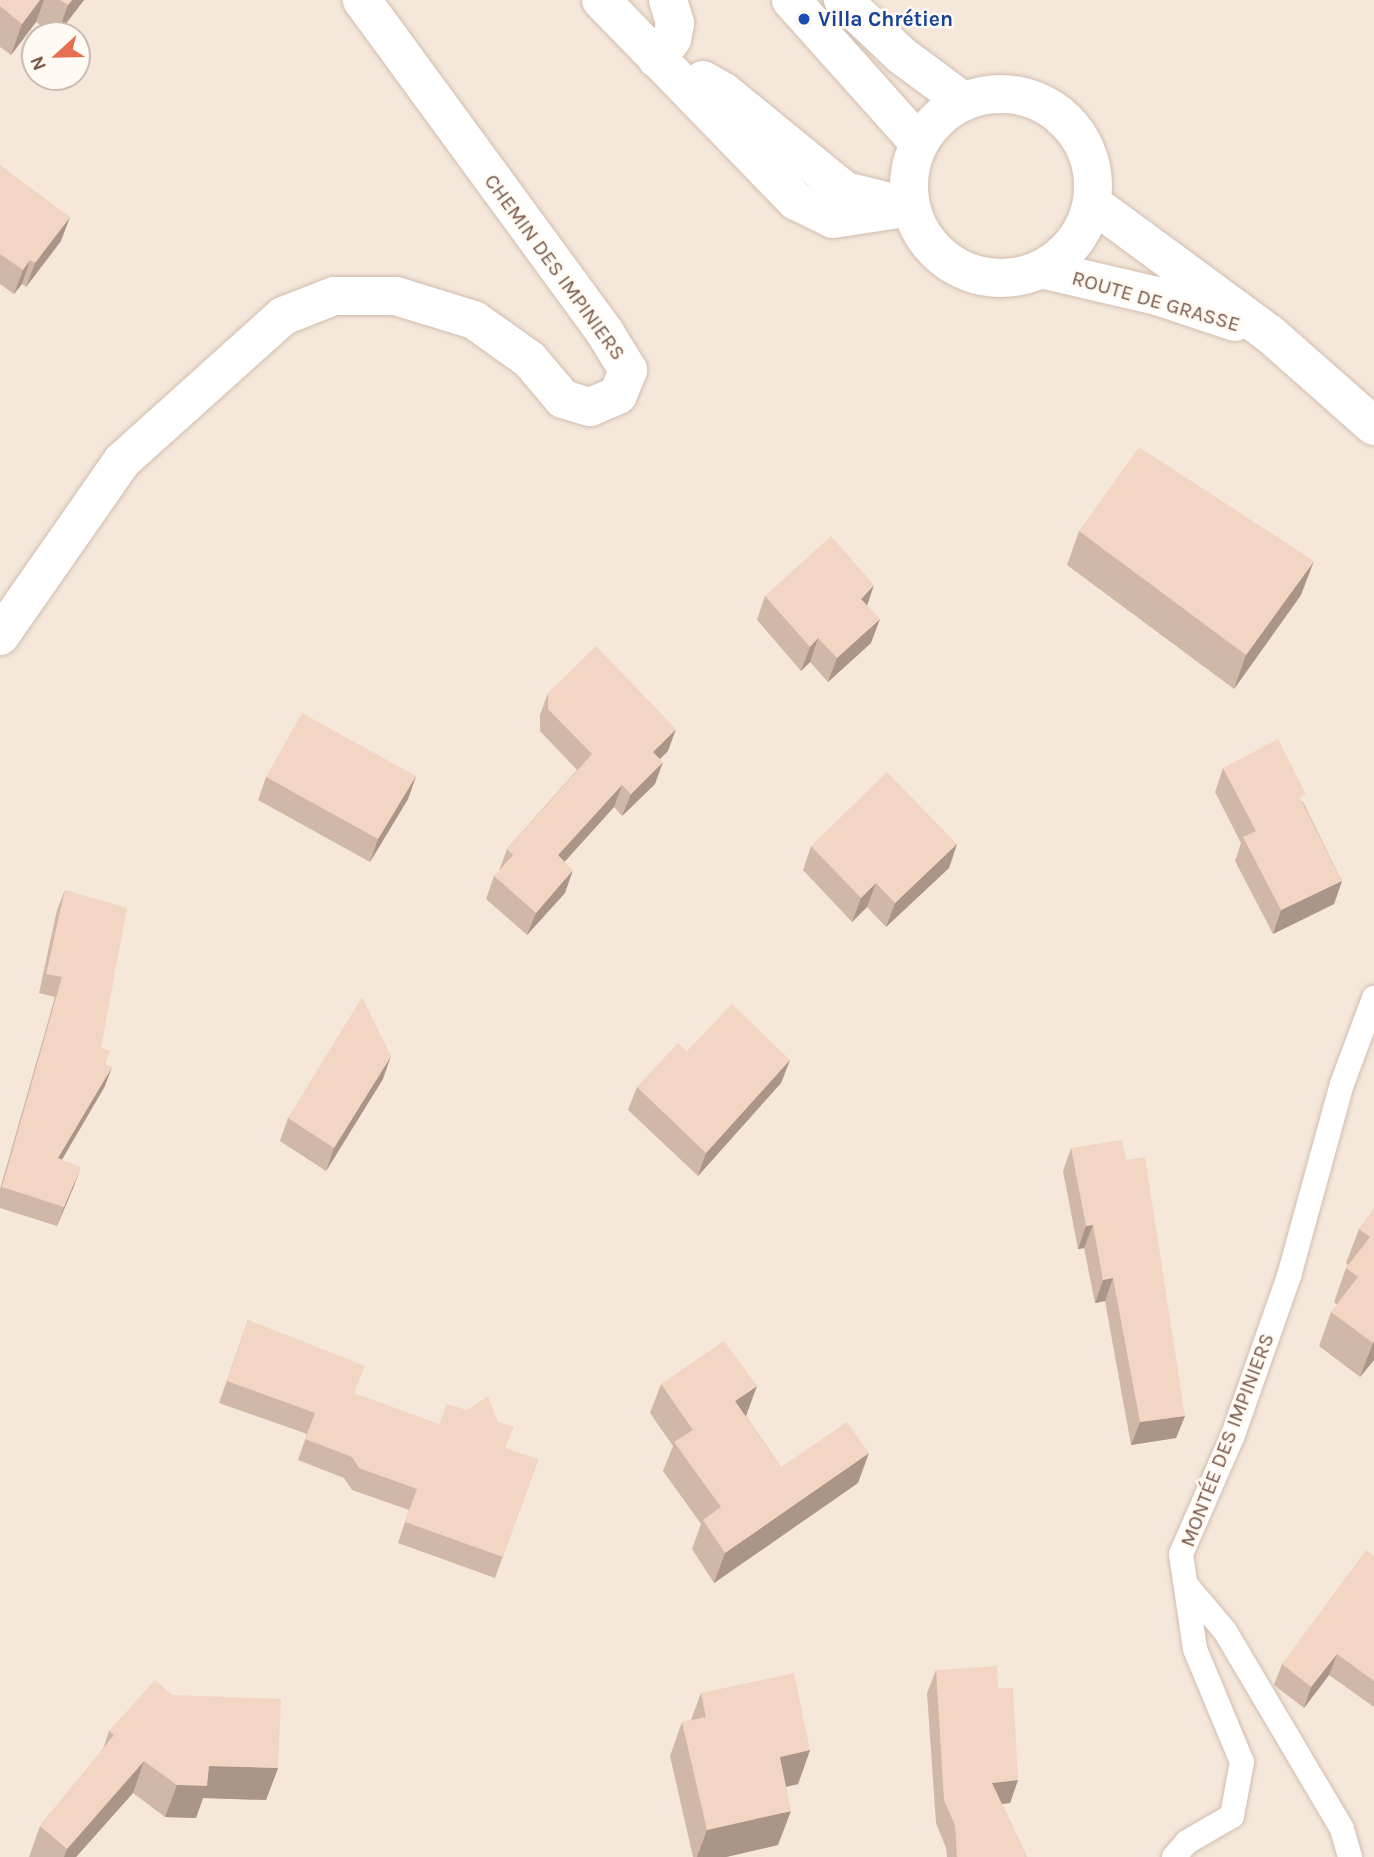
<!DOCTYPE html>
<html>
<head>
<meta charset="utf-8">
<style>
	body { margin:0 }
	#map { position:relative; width:1374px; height:1857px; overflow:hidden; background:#fdf6ec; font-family:Karla,sans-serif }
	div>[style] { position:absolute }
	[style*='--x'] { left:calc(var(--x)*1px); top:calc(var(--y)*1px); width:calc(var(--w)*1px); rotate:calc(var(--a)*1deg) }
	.residential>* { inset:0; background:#f5e8da }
	.roads { filter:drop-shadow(0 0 2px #d1beb0) drop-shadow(0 0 2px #d1beb0) }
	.lane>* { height:24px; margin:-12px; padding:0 12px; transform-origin:12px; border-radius:12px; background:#fff }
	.street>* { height:38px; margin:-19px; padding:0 19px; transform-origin:19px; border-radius:19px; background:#fff }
	.secondary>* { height:38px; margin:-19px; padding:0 19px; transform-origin:19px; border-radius:19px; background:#fff }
	.secondary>.ring { margin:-19px; padding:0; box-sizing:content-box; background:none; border:38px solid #fff; border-radius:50% }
	.wall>* { inset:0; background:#d1b7a8 }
	.shaded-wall>* { inset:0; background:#aa9588 }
	.building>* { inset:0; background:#f3d5c3 }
	.dots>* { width:19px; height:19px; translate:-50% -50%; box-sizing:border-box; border:4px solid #fffaf3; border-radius:50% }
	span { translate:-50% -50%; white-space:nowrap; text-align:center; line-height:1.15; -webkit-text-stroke:5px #fffaf3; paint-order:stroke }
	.transit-label { font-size:21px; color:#164399; font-weight:700 }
	.left { translate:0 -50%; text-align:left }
	.street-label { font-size:21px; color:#7a5c4d }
	.north { position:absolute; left:21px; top:21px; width:70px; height:70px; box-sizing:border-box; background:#fffaf3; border:2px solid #cabbb1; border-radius:50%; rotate:248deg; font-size:19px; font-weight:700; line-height:28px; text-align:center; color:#7a5c4d }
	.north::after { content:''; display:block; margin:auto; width:24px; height:32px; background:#e76f51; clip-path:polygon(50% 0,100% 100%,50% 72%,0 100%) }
</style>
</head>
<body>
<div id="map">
	<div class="residential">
		<i style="clip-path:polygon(evenodd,0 0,1374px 0,1374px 1857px,0 1857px,0 0,35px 35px,77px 35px,77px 77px,35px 77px,35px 35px)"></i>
	</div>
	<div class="roads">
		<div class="lane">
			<i style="--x:1186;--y:1585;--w:60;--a:49.7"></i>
			<i style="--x:1225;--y:1631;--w:230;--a:59.4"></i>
			<i style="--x:1342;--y:1829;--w:29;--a:74"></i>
			<i style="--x:1174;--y:1857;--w:20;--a:-49"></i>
			<i style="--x:1187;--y:1842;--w:52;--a:-30"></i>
			<i style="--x:1232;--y:1816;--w:55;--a:-79.5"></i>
			<i style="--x:1242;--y:1762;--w:122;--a:-112.6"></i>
			<i style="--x:1195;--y:1649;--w:96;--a:-98.4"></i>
			<i style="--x:1181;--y:1554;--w:130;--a:-66.4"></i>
			<i style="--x:1233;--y:1435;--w:169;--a:-70.6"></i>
			<i style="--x:1289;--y:1276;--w:199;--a:-74.6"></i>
			<i style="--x:1342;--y:1084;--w:92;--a:-69.6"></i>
		</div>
		<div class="street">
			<i style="--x:601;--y:0;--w:280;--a:45.9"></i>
			<i style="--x:796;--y:201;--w:41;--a:25.9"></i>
			<i style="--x:833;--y:219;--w:79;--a:-8.7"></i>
			<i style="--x:657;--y:59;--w:25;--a:-53"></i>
			<i style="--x:672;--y:39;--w:16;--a:-79"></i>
			<i style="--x:675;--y:23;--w:24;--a:-107"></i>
			<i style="--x:703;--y:80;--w:24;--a:30"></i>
			<i style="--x:724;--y:92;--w:156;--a:39.3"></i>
			<i style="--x:845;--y:191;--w:50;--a:13.8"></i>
			<i style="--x:0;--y:636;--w:213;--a:-55.1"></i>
			<i style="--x:122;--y:461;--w:217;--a:-42"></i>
			<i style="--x:283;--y:316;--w:55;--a:-21.4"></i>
			<i style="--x:334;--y:296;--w:62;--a:0"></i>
			<i style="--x:396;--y:296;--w:82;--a:17.1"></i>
			<i style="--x:474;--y:320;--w:69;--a:35.5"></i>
			<i style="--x:530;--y:360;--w:51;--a:49.8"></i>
			<i style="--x:563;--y:399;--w:28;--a:17"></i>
			<i style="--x:590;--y:407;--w:30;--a:-23"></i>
			<i style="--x:618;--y:395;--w:27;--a:-68"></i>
			<i style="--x:628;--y:370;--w:46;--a:-121.6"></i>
			<i style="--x:604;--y:331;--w:410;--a:-126.2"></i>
		</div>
		<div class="secondary">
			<i style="--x:791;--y:0;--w:192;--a:48.2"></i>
			<i style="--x:843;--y:0;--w:80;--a:43.5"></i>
			<i style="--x:901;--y:55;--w:77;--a:36.6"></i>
			<i class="ring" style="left:909px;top:94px;width:146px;height:146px"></i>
			<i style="--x:1092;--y:203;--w:221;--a:36.4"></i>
			<i style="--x:1270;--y:334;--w:139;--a:41.5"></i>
			<i style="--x:1041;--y:269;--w:119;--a:13.1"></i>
			<i style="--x:1157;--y:296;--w:82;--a:18.4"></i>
		</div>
	</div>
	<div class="wall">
		<i style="clip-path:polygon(0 0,84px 0,57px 35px,54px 35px,36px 22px,11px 55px,0 47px)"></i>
		<i style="clip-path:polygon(0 165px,61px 241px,26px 287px,22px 284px,14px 294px,0 284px)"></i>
		<i style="clip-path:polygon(1079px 531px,1301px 595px,1234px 689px,1067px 565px)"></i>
		<i style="clip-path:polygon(765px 596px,867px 605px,871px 643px,828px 682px,810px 662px,801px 671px,757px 620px)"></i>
		<i style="clip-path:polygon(548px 693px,668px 751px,660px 759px,655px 784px,622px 816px,614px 807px,564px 862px,565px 893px,527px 935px,486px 899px,494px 876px,499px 871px,507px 849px,577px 770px,540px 731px,540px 715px)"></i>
		<i style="clip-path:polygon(1223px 768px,1303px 802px,1342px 881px,1334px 904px,1273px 934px,1235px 861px,1241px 843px,1215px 792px)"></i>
		<i style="clip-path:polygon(416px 776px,408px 799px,370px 862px,258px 800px,266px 777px)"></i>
		<i style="clip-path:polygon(957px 844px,949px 868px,886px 927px,867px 907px,852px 922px,803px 870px,811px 846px)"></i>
		<i style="clip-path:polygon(65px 890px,101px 1048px,106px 1064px,105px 1086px,62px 1160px,74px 1186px,57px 1226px,0 1208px,0 1189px,55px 997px,39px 993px,57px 910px)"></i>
		<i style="clip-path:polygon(790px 1060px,781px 1083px,698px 1176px,628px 1110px,637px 1087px)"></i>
		<i style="clip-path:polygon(383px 1079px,326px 1171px,280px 1141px,288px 1118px)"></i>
		<i style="clip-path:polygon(1071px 1148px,1185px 1416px,1176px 1438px,1131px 1445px,1105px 1301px,1095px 1303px,1084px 1248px,1078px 1249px,1063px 1171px)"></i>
		<i style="clip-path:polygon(1374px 1209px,1374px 1360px,1360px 1377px,1319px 1346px,1331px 1312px,1337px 1305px,1334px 1302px,1346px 1268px,1348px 1265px,1346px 1263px,1359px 1229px)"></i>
		<i style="clip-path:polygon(248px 1320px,354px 1394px,538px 1460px,495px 1578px,398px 1543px,409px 1510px,352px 1490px,344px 1478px,298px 1460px,307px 1434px,219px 1403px)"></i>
		<i style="clip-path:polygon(661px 1384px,746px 1416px,781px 1467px,858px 1483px,714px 1583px,692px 1549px,701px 1524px,663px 1471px,673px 1446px,650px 1413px)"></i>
		<i style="clip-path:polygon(1374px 1556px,1374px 1707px,1329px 1675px,1304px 1708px,1274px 1685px,1282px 1664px)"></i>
		<i style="clip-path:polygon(936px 1670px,998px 1688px,1018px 1780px,1010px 1803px,1002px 1804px,1027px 1857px,947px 1857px,946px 1848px,936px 1823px,927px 1693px)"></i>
		<i style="clip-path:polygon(701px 1693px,810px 1750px,798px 1784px,786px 1787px,778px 1845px,726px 1857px,693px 1857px,670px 1756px,682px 1722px,691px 1720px)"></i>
		<i style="clip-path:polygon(172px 1695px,278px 1768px,266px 1800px,203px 1798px,196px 1818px,165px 1817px,133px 1793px,76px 1857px,29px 1857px,40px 1826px,103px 1749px,109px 1731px)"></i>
	</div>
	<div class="shaded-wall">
		<i style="clip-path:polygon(40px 0,44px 0,36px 22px,11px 55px,22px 24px)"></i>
		<i style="clip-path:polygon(72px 0,84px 0,57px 35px,68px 5px)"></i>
		<i style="clip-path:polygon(70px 217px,61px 241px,26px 287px,35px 263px)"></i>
		<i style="clip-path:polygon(30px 260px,22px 284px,14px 294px,23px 270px)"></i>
		<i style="clip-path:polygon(1314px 561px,1301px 595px,1234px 689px,1246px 655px)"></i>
		<i style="clip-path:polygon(874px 585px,866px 609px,861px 599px)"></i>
		<i style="clip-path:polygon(880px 619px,871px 643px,828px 682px,837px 658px)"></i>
		<i style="clip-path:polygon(818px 638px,810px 662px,801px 671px,810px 647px)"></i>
		<i style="clip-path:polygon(676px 729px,668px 751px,644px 774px,653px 752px)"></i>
		<i style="clip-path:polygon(663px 762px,655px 784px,622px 816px,631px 794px)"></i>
		<i style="clip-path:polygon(416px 776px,408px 799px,370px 862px,378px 839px)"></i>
		<i style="clip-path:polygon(622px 785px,614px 807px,550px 878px,558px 855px)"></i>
		<i style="clip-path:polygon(957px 844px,949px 868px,886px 927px,895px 903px)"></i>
		<i style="clip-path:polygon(573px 870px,565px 893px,527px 935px,536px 913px)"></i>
		<i style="clip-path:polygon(1342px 881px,1334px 904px,1273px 934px,1281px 910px)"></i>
		<i style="clip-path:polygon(876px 883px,867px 907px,852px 922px,861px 898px)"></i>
		<i style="clip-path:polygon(391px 1056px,383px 1079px,326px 1171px,334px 1148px)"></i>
		<i style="clip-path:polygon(790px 1060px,781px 1083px,698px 1176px,706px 1153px)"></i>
		<i style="clip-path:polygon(112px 1067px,105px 1086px,51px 1178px,58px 1158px)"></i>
		<i style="clip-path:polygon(81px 1167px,74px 1186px,57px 1226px,64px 1207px)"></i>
		<i style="clip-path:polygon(1093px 1225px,1084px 1248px,1078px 1249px,1086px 1226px)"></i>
		<i style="clip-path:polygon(1113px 1278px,1105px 1301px,1095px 1303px,1103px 1280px)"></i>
		<i style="clip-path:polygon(1374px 1341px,1374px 1360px,1360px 1377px,1373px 1343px)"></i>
		<i style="clip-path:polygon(757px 1386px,746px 1416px,725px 1431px,735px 1401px)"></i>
		<i style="clip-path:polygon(1185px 1416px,1176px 1438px,1131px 1445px,1140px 1422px)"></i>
		<i style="clip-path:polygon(869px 1453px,858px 1483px,714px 1583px,725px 1553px)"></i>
		<i style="clip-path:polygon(1337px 1654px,1329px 1675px,1304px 1708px,1311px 1687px)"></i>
		<i style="clip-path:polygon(810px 1750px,798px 1784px,767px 1791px,780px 1757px)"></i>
		<i style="clip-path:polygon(144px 1761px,133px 1793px,76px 1857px,64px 1857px,67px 1849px)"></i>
		<i style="clip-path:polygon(209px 1766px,278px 1768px,266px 1800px,203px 1798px,196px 1818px,165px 1817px,177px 1785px)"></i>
		<i style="clip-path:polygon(1018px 1780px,1010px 1803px,984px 1806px,992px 1783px)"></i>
		<i style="clip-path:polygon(791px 1811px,778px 1845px,726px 1857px,697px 1857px,707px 1830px)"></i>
	</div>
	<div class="building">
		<i style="clip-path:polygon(0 0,40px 0,22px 24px,0 6px)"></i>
		<i style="clip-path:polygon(60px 0,72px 0,68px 5px)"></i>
		<i style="clip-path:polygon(0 165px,70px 217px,35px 263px,30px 260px,23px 270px,0 254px)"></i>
		<i style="clip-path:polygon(1139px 447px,1314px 561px,1246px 655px,1079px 531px)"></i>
		<i style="clip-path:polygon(831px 536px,874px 585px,861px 599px,880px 619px,837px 658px,818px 638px,810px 647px,765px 596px)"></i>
		<i style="clip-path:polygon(596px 646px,676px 729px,653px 752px,663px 762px,631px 794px,622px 785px,558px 855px,573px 870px,536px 913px,494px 876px,513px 855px,507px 849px,592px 754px,548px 709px,548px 693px)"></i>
		<i style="clip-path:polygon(302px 713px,416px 776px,378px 839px,266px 777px)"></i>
		<i style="clip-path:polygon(1278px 739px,1306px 794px,1300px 798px,1342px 881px,1281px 910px,1243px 837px,1256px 831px,1223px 768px)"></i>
		<i style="clip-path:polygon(887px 772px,957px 844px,895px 903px,876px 883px,861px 898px,811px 846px)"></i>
		<i style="clip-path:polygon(65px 890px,127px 908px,101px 1048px,110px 1051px,105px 1064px,112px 1067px,58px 1158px,81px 1167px,64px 1207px,2px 1187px,62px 977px,46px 974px)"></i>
		<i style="clip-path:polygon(362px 997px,391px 1056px,334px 1148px,288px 1118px)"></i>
		<i style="clip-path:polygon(732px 1004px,790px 1060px,706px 1153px,637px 1087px,678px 1043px,687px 1051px)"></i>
		<i style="clip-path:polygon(1122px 1140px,1126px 1160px,1145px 1157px,1185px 1416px,1140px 1422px,1113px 1278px,1103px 1280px,1093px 1225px,1086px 1226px,1071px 1148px)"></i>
		<i style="clip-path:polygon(1374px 1209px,1374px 1341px,1373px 1343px,1331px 1312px,1358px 1277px,1346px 1268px,1370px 1237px,1359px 1229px)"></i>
		<i style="clip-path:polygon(248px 1320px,365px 1366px,354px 1393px,439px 1424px,447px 1404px,467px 1410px,488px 1396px,498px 1422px,514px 1427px,505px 1448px,538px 1460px,503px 1557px,405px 1522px,417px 1489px,359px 1468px,352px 1457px,305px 1439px,315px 1413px,227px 1381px)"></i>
		<i style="clip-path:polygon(724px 1341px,757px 1386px,735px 1401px,781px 1467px,847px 1422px,869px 1453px,725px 1553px,703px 1520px,721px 1507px,674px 1442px,693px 1430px,661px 1384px)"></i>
		<i style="clip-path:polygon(1366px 1550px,1374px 1556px,1374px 1681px,1337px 1654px,1311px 1687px,1282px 1664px)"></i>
		<i style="clip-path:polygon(997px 1666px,998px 1688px,1013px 1688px,1018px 1780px,992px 1783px,1027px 1857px,957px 1857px,955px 1825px,944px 1800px,936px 1670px)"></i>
		<i style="clip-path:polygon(794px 1673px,810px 1750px,780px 1757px,791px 1811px,707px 1830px,682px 1722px,706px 1717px,701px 1693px)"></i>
		<i style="clip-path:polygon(155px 1680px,172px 1695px,281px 1699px,278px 1768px,209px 1766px,207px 1786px,177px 1785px,144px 1761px,67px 1849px,40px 1826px,114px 1735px,109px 1731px)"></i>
	</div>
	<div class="dots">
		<i style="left:804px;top:19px;background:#1a4fb4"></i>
	</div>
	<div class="transit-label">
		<span class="left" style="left:818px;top:19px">Villa Chrétien</span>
	</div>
	<div class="street-label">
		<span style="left:555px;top:267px;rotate:54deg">CHEMIN DES IMPINIERS</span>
		<span style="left:1156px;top:301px;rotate:16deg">ROUTE DE GRASSE</span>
		<span style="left:1227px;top:1440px;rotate:-69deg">MONTÉE DES IMPINIERS</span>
	</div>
	<div class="north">N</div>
</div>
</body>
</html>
